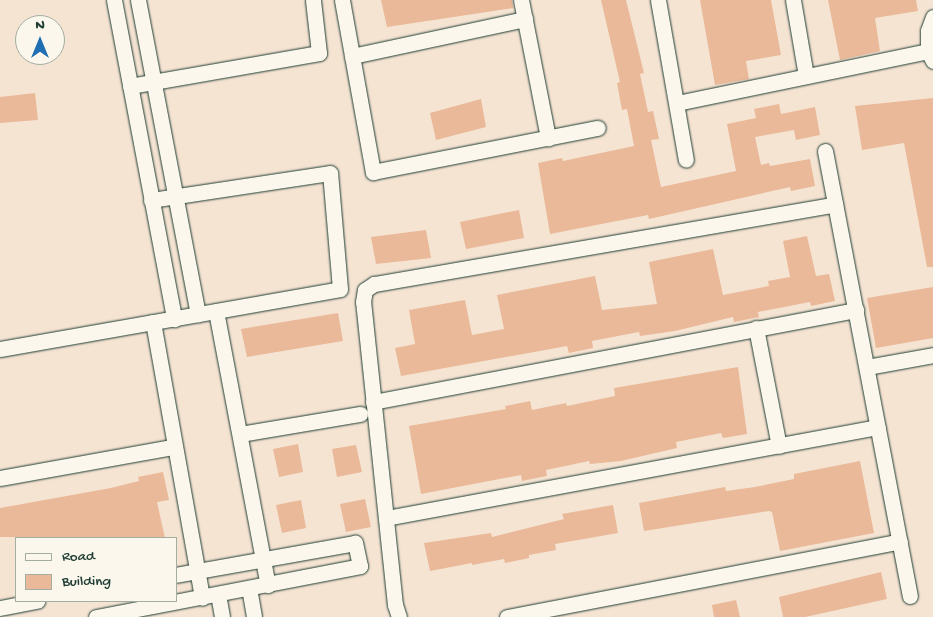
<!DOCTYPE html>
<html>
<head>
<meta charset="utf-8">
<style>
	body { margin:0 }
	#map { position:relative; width:933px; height:617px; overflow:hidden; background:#f6e4d3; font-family:"Gochi Hand",sans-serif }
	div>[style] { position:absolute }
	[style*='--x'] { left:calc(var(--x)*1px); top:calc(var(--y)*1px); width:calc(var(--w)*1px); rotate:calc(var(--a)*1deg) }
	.building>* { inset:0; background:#e9b999 }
	.roads { filter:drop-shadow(0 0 1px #1f3d34) drop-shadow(0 0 1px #1f3d34) }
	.minor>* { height:15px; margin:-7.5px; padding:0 7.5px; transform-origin:7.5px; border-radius:7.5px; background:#fbf7ec }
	span { translate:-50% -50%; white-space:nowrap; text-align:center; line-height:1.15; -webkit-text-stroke:4px #fbf7ec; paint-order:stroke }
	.legend { position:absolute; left:15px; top:537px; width:162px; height:65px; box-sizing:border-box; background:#fbf7ec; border:1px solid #a3ada2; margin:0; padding:6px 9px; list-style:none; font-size:15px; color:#1f3d34 }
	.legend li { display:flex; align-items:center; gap:10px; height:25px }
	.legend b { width:25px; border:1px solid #a3ada2 }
	.north { position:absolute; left:15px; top:15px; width:50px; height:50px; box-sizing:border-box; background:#fbf7ec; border:1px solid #a3ada2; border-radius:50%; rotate:0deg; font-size:14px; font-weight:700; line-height:20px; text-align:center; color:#1f3d34 }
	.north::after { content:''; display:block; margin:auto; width:18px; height:22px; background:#1f6fb2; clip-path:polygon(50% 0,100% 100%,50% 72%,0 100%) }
</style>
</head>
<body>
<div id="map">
	<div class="building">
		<i style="clip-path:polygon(381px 0,512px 0,513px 8px,387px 27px)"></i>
		<i style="clip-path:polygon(601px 0,626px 0,644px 73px,640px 74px,648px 112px,653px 111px,659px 139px,651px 140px,661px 187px,736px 171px,727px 124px,756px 118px,754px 109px,779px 104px,781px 114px,815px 107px,820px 135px,796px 140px,794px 130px,755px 137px,761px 165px,769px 163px,770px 166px,810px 159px,815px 186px,791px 191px,790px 187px,649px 219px,648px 215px,550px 234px,538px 163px,562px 158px,563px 161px,634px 146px,627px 109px,622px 110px,617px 83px,620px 82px)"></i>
		<i style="clip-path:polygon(700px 0,771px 0,781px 55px,746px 61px,749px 79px,715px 85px)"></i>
		<i style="clip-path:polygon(828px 0,916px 0,918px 11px,875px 18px,880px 51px,840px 60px)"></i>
		<i style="clip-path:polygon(35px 93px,38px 120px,0 123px,0 97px)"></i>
		<i style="clip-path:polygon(933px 98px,933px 267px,927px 267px,904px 143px,862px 150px,855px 106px)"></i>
		<i style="clip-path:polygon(481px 99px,486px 127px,436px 140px,430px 113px)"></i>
		<i style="clip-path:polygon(519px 210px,524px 238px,466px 249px,460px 222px)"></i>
		<i style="clip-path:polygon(426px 230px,431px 258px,376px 264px,371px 237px)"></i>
		<i style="clip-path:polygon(807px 236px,816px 276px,829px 274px,835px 301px,811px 306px,810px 302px,758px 312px,759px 317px,734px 322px,733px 317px,675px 331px,640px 336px,639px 332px,592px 341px,593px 348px,569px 353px,567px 346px,401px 376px,395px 348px,415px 344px,409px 310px,465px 300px,472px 335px,504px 329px,497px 295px,595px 276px,602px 310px,657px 304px,649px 262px,713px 249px,723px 295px,769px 286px,768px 281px,790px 277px,783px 241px)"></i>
		<i style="clip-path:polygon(933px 287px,933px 338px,876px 348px,867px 298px)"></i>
		<i style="clip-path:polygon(338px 313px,343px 341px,247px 357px,241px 329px)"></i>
		<i style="clip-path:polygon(738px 367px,747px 434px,723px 438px,721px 433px,676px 442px,677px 448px,621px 461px,590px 464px,589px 461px,546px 470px,547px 476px,522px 481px,521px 475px,421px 494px,409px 426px,506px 409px,505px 406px,530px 401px,532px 410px,566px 403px,567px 406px,615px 396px,614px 388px)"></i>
		<i style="clip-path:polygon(298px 444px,303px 472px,279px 477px,273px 449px)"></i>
		<i style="clip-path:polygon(356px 445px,362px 472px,337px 477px,332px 449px)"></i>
		<i style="clip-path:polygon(860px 461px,874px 533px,780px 551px,772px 512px,769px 511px,644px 531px,639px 503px,725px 487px,726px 491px,755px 487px,794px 479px,794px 474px)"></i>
		<i style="clip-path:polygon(163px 472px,169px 500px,157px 502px,165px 538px,0 537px,0 508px,111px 488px,139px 481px,138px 477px)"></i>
		<i style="clip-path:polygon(365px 499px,371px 527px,346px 532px,340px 504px)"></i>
		<i style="clip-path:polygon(301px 500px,306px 528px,282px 533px,276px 505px)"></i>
		<i style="clip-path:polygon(613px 505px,618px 533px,555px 544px,556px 550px,529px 555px,529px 558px,505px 563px,504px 559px,472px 565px,472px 563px,430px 571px,424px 543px,491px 533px,492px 537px,564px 519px,562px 514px)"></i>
		<i style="clip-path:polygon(881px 572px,887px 599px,805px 617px,783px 617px,779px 597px)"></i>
		<i style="clip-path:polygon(736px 600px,740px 617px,714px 617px,712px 605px)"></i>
	</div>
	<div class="roads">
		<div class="minor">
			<i style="--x:114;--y:0;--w:325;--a:79.3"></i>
			<i style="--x:138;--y:0;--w:320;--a:79.2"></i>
			<i style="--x:342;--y:0;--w:175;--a:79.8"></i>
			<i style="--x:373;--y:172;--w:229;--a:-11.1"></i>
			<i style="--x:521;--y:0;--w:141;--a:78.9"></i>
			<i style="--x:658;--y:0;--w:162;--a:80.1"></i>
			<i style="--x:793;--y:0;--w:77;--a:80.3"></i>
			<i style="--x:933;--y:17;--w:15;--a:110"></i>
			<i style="--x:928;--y:31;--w:20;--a:90"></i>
			<i style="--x:928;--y:51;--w:11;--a:63"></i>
			<i style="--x:352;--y:56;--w:177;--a:-12.1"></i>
			<i style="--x:130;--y:86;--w:192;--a:-9.9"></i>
			<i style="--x:319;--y:53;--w:53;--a:-96.5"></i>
			<i style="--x:677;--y:103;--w:256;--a:-11.7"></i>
			<i style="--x:825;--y:151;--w:453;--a:79.2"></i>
			<i style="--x:216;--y:311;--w:279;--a:79.3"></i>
			<i style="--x:153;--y:322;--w:280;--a:79.9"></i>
			<i style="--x:756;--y:328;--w:120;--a:79"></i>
			<i style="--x:0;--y:349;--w:345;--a:-10"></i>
			<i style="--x:340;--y:289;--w:116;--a:-94.9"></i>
			<i style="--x:330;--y:173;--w:181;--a:171.4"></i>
			<i style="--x:867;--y:367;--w:67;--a:-10.3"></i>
			<i style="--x:373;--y:402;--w:492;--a:-10.8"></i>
			<i style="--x:240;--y:434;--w:122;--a:-9.5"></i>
			<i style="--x:0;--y:478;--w:176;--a:-10.2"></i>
			<i style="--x:386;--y:518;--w:500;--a:-10.48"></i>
			<i style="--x:249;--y:588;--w:29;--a:80"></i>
			<i style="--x:218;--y:594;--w:23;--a:80"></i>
			<i style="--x:0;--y:608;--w:38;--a:-11"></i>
			<i style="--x:96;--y:617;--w:269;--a:-10.9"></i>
			<i style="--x:360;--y:566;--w:24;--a:-102"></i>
			<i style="--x:355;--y:543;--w:182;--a:169.9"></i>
			<i style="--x:399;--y:617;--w:13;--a:-108"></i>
			<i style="--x:395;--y:605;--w:305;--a:-96"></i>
			<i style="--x:363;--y:302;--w:12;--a:-81"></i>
			<i style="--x:365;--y:290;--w:11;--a:-34"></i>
			<i style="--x:374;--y:284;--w:468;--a:-9.8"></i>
			<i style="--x:507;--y:617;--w:400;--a:-10.9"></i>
		</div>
	</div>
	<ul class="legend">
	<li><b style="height:6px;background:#fbf7ec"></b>Road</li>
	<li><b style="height:14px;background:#e9b999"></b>Building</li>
	</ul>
	<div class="north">N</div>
</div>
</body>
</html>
